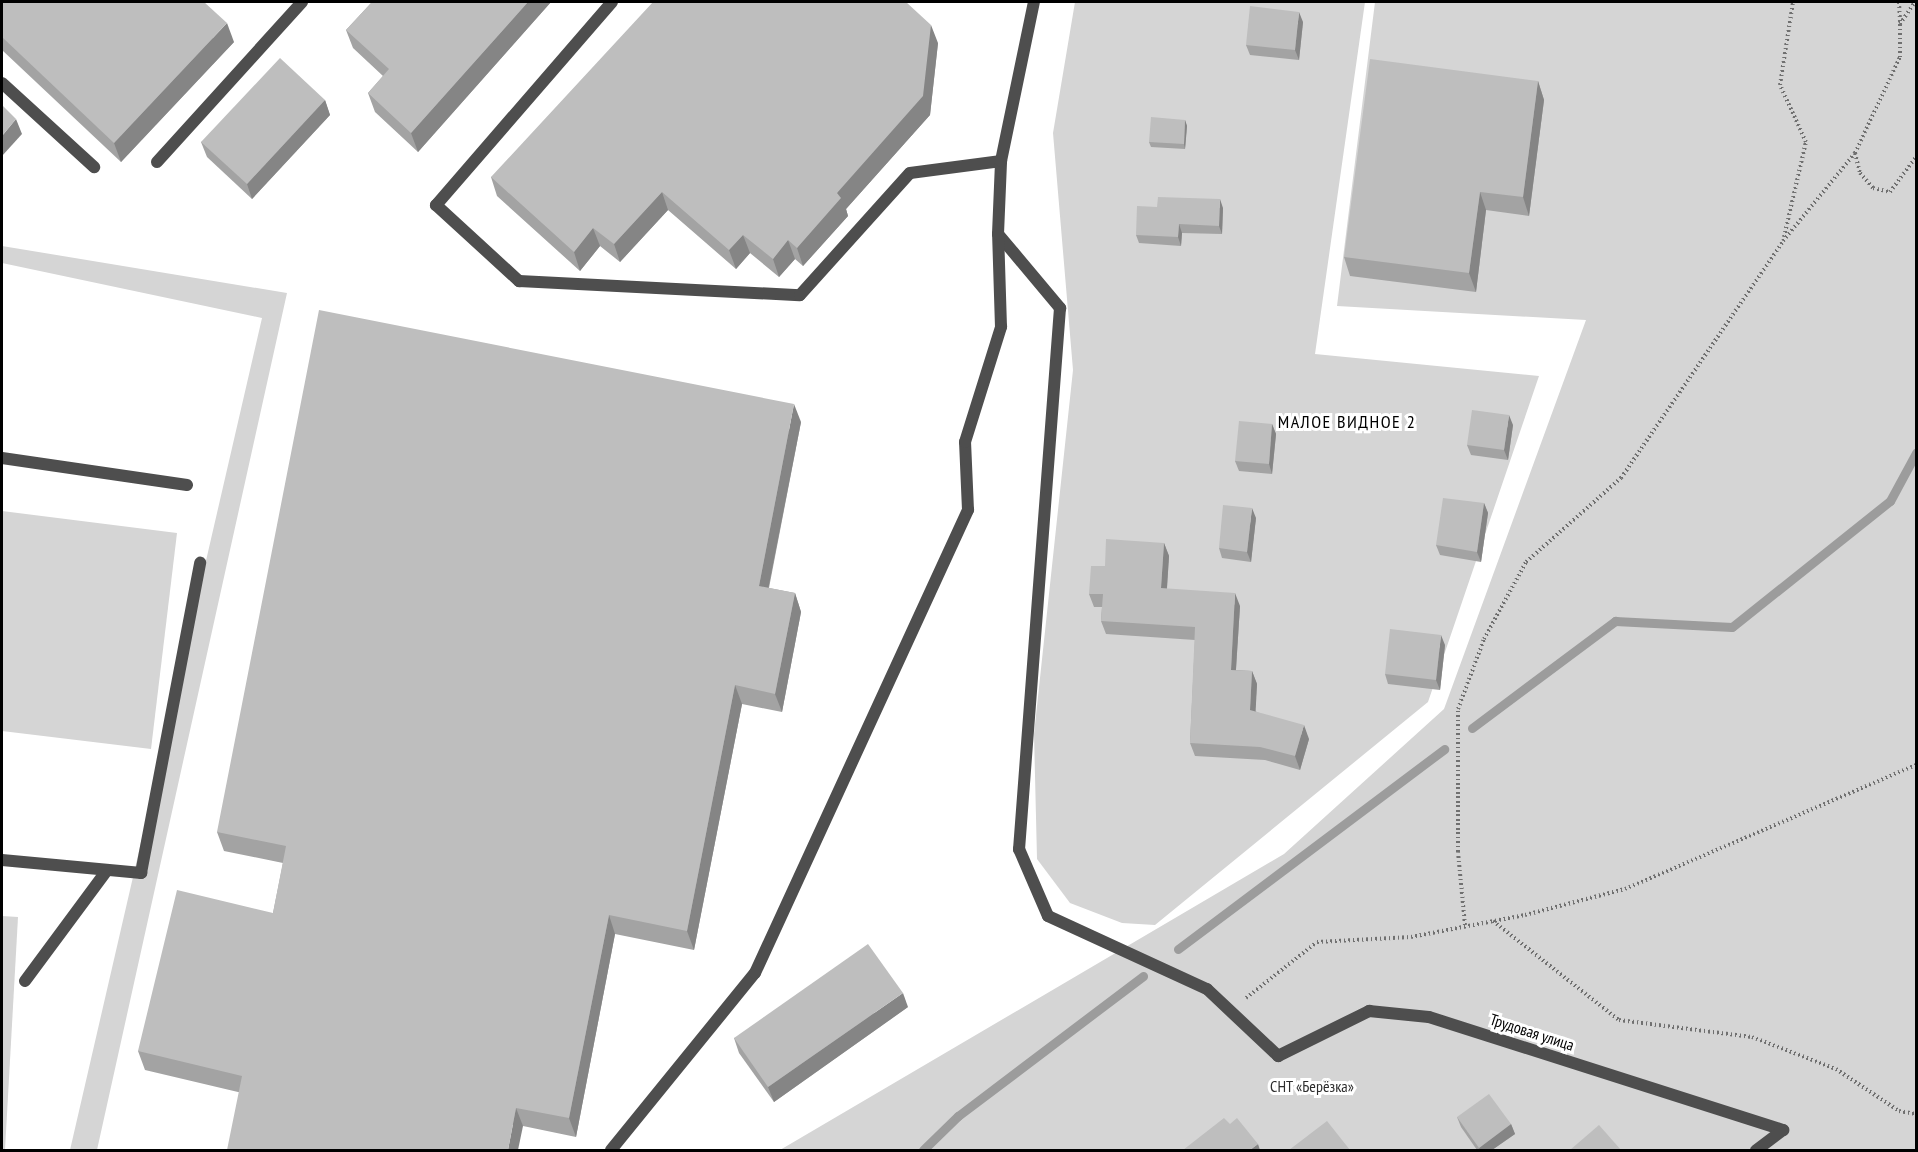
<!DOCTYPE html>
<html>
<head>
<meta charset="utf-8">
<style>
	body { margin:0 }
	#map { position:relative; width:1918px; height:1152px; overflow:hidden; background:#fff; font-family:"PT Sans Narrow",sans-serif }
	div>[style] { position:absolute }
	[style*='--x'] { left:calc(var(--x)*1px); top:calc(var(--y)*1px); width:calc(var(--w)*1px); rotate:calc(var(--a)*1deg) }
	.green>* { inset:0; background:#d5d5d5 }
	.stream>* { height:9px; margin:-4.5px; padding:0 4.5px; transform-origin:4.5px; border-radius:4.5px; background:#9c9c9c }
	.path>* { height:4px; margin-top:-2px; transform-origin:0; background:repeating-linear-gradient(90deg,#707070 0 1.5px,transparent 0 4.5px) }
	.service>* { height:12px; margin:-6px; padding:0 6px; transform-origin:6px; border-radius:6px; background:#4e4e4e }
	.minor>* { height:12px; margin:-6px; padding:0 6px; transform-origin:6px; border-radius:6px; background:#4e4e4e }
	.wall>* { inset:0; background:#a3a3a3 }
	.shaded-wall>* { inset:0; background:#858585 }
	.building>* { inset:0; background:#bebebe }
	span { translate:-50% -50%; white-space:nowrap; text-align:center; line-height:1.15; -webkit-text-stroke:6px #fff; paint-order:stroke }
	.street-label { font-size:16px; color:#000 }
	.park-label { font-size:16px; color:#2c2c2c }
	.neighbourhood-label { font-size:18px; color:#000; letter-spacing:1.5px }
	.frame { position:absolute; inset:0; border:3px solid #000; pointer-events:none }
</style>
</head>
<body>
<div id="map">
	<div class="green">
		<i style="clip-path:polygon(1075px 2px,1365px 2px,1315px 354px,1539px 376px,1428px 702px,1155px 925px,1122px 923px,1070px 903px,1037px 859px,1034px 734px,1073px 370px,1053px 133px)"></i>
		<i style="clip-path:polygon(1375px 2px,1916px 2px,1916px 1150px,780px 1150px,1284px 854px,1444px 709px,1586px 320px,1337px 306px)"></i>
		<i style="clip-path:polygon(2px 246px,287px 293px,97px 1150px,70px 1150px,262px 318px,2px 263px)"></i>
		<i style="clip-path:polygon(2px 511px,177px 533px,151px 749px,2px 731px)"></i>
		<i style="clip-path:polygon(2px 916px,18px 917px,5px 1150px,2px 1150px)"></i>
	</div>
	<div class="stream">
		<i style="--x:1472;--y:728;--w:179;--a:-36.8"></i>
		<i style="--x:1615;--y:621;--w:117;--a:2.9"></i>
		<i style="--x:1732;--y:627;--w:202;--a:-38.6"></i>
		<i style="--x:1890;--y:501;--w:55;--a:-61.6"></i>
		<i style="--x:1178;--y:949;--w:333;--a:-36.9"></i>
		<i style="--x:923;--y:1150;--w:49;--a:-44.2"></i>
		<i style="--x:958;--y:1116;--w:232;--a:-37.1"></i>
	</div>
	<div class="path">
		<i style="--x:1899;--y:2;--w:22;--a:87"></i>
		<i style="--x:1855;--y:153;--w:106;--a:-64.9"></i>
		<i style="--x:1900;--y:57;--w:33;--a:-90"></i>
		<i style="--x:1900;--y:24;--w:27;--a:-56"></i>
		<i style="--x:1784;--y:237;--w:98;--a:-77"></i>
		<i style="--x:1806;--y:142;--w:63;--a:-114.5"></i>
		<i style="--x:1780;--y:85;--w:84;--a:-81.1"></i>
		<i style="--x:1493;--y:921;--w:160;--a:38.2"></i>
		<i style="--x:1619;--y:1020;--w:134;--a:7.3"></i>
		<i style="--x:1752;--y:1037;--w:90;--a:20.9"></i>
		<i style="--x:1836;--y:1069;--w:76;--a:33.7"></i>
		<i style="--x:1899;--y:1111;--w:17;--a:10"></i>
		<i style="--x:1465;--y:925;--w:73;--a:-95.5"></i>
		<i style="--x:1458;--y:852;--w:143;--a:-90"></i>
		<i style="--x:1458;--y:709;--w:75;--a:-69.6"></i>
		<i style="--x:1484;--y:639;--w:88;--a:-61.4"></i>
		<i style="--x:1526;--y:562;--w:127;--a:-41.5"></i>
		<i style="--x:1621;--y:478;--w:287;--a:-55.6"></i>
		<i style="--x:1783;--y:241;--w:114;--a:-50.7"></i>
		<i style="--x:1855;--y:153;--w:21;--a:76"></i>
		<i style="--x:1860;--y:173;--w:20;--a:49"></i>
		<i style="--x:1873;--y:188;--w:17;--a:13"></i>
		<i style="--x:1890;--y:192;--w:44;--a:-53.4"></i>
		<i style="--x:1246;--y:998;--w:90;--a:-38.3"></i>
		<i style="--x:1317;--y:942;--w:94;--a:-3"></i>
		<i style="--x:1411;--y:937;--w:116;--a:-10.9"></i>
		<i style="--x:1525;--y:915;--w:103;--a:-14.6"></i>
		<i style="--x:1625;--y:889;--w:316;--a:-23.1"></i>
	</div>
	<div class="service">
		<i style="--x:612;--y:2;--w:269;--a:130.9"></i>
		<i style="--x:436;--y:205;--w:113;--a:42.5"></i>
		<i style="--x:519;--y:281;--w:281;--a:2.9"></i>
		<i style="--x:800;--y:295;--w:164;--a:-48"></i>
		<i style="--x:910;--y:173;--w:92;--a:-7.5"></i>
		<i style="--x:2;--y:83;--w:125;--a:42.4"></i>
		<i style="--x:157;--y:162;--w:216;--a:-47.8"></i>
		<i style="--x:2;--y:458;--w:187;--a:8.3"></i>
		<i style="--x:2;--y:860;--w:140;--a:5.3"></i>
		<i style="--x:141;--y:873;--w:316;--a:-79.2"></i>
		<i style="--x:25;--y:981;--w:138;--a:-53.5"></i>
		<i style="--x:611;--y:1150;--w:228;--a:-50.9"></i>
		<i style="--x:755;--y:973;--w:510;--a:-65.3"></i>
		<i style="--x:968;--y:510;--w:68;--a:-92.5"></i>
		<i style="--x:965;--y:442;--w:121;--a:-72.6"></i>
	</div>
	<div class="minor">
		<i style="--x:998;--y:234;--w:97;--a:50"></i>
		<i style="--x:1060;--y:308;--w:543;--a:94.33"></i>
		<i style="--x:1019;--y:849;--w:73;--a:66.6"></i>
		<i style="--x:1048;--y:916;--w:175;--a:24.7"></i>
		<i style="--x:1207;--y:989;--w:98;--a:43.3"></i>
		<i style="--x:1278;--y:1056;--w:102;--a:-26.3"></i>
		<i style="--x:1369;--y:1011;--w:60;--a:5.7"></i>
		<i style="--x:1429;--y:1017;--w:372;--a:17.7"></i>
		<i style="--x:1783;--y:1130;--w:34;--a:143"></i>
		<i style="--x:1001;--y:327;--w:93;--a:-91.8"></i>
		<i style="--x:998;--y:234;--w:73;--a:-87.6"></i>
		<i style="--x:1001;--y:161;--w:162;--a:-78.3"></i>
	</div>
	<div class="wall">
		<i style="clip-path:polygon(2px 2px,234px 42px,121px 162px,2px 50px)"></i>
		<i style="clip-path:polygon(372px 2px,551px 2px,418px 152px,375px 112px,368px 93px,383px 76px,353px 48px,346px 30px)"></i>
		<i style="clip-path:polygon(1303px 22px,1299px 60px,1250px 55px,1246px 45px)"></i>
		<i style="clip-path:polygon(938px 43px,930px 115px,846px 209px,848px 216px,803px 266px,795px 259px,779px 277px,750px 253px,736px 269px,668px 210px,620px 262px,600px 246px,580px 271px,497px 196px,491px 177px)"></i>
		<i style="clip-path:polygon(1538px 81px,1544px 100px,1529px 216px,1486px 210px,1476px 292px,1350px 276px,1344px 257px)"></i>
		<i style="clip-path:polygon(325px 100px,330px 115px,252px 199px,207px 157px,201px 142px)"></i>
		<i style="clip-path:polygon(1185px 120px,1187px 126px,1185px 149px,1151px 147px,1149px 142px)"></i>
		<i style="clip-path:polygon(1157px 207px,1223px 208px,1222px 234px,1182px 233px,1181px 246px,1139px 243px,1136px 235px)"></i>
		<i style="clip-path:polygon(801px 422px,769px 588px,795px 593px,801px 612px,782px 712px,742px 704px,694px 950px,615px 934px,576px 1137px,523px 1126px,238px 1092px,145px 1070px,138px 1051px,273px 913px,283px 863px,224px 851px,217px 832px)"></i>
		<i style="clip-path:polygon(1272px 424px,1276px 434px,1272px 474px,1239px 471px,1235px 461px)"></i>
		<i style="clip-path:polygon(1513px 425px,1508px 460px,1471px 455px,1467px 445px)"></i>
		<i style="clip-path:polygon(1484px 503px,1488px 513px,1481px 562px,1440px 555px,1436px 545px)"></i>
		<i style="clip-path:polygon(1256px 518px,1251px 562px,1222px 558px,1219px 548px)"></i>
		<i style="clip-path:polygon(1164px 543px,1169px 556px,1167px 589px,1240px 606px,1236px 670px,1252px 671px,1257px 684px,1255px 711px,1309px 739px,1300px 770px,1265px 760px,1195px 756px,1190px 743px,1195px 640px,1106px 634px,1101px 621px,1102px 607px,1094px 607px,1089px 594px,1105px 566px)"></i>
		<i style="clip-path:polygon(1445px 645px,1440px 690px,1388px 684px,1385px 674px)"></i>
		<i style="clip-path:polygon(908px 1007px,774px 1102px,739px 1053px,734px 1038px)"></i>
		<i style="clip-path:polygon(1457px 1117px,1511px 1124px,1515px 1134px,1492px 1150px,1477px 1150px,1461px 1127px)"></i>
	</div>
	<div class="shaded-wall">
		<i style="clip-path:polygon(528px 2px,551px 2px,418px 152px,411px 133px)"></i>
		<i style="clip-path:polygon(1299px 12px,1303px 22px,1299px 60px,1295px 50px)"></i>
		<i style="clip-path:polygon(227px 23px,234px 42px,121px 162px,114px 143px)"></i>
		<i style="clip-path:polygon(931px 25px,938px 43px,930px 115px,846px 209px,848px 216px,803px 266px,797px 248px,837px 193px)"></i>
		<i style="clip-path:polygon(1538px 81px,1544px 100px,1529px 216px,1523px 197px)"></i>
		<i style="clip-path:polygon(325px 100px,330px 115px,252px 199px,247px 184px)"></i>
		<i style="clip-path:polygon(16px 119px,22px 134px,2px 156px,2px 136px)"></i>
		<i style="clip-path:polygon(1185px 120px,1187px 126px,1185px 149px,1184px 144px)"></i>
		<i style="clip-path:polygon(662px 192px,668px 210px,620px 262px,614px 244px)"></i>
		<i style="clip-path:polygon(1480px 192px,1486px 210px,1476px 292px,1469px 273px)"></i>
		<i style="clip-path:polygon(1220px 199px,1223px 208px,1222px 234px,1219px 226px)"></i>
		<i style="clip-path:polygon(1179px 224px,1182px 233px,1181px 246px,1178px 237px)"></i>
		<i style="clip-path:polygon(593px 228px,600px 246px,580px 271px,574px 252px)"></i>
		<i style="clip-path:polygon(743px 235px,750px 253px,736px 269px,729px 250px)"></i>
		<i style="clip-path:polygon(788px 240px,795px 259px,779px 277px,773px 259px)"></i>
		<i style="clip-path:polygon(794px 404px,801px 422px,765px 605px,759px 586px)"></i>
		<i style="clip-path:polygon(1509px 415px,1513px 425px,1508px 460px,1504px 450px)"></i>
		<i style="clip-path:polygon(1272px 424px,1276px 434px,1272px 474px,1269px 464px)"></i>
		<i style="clip-path:polygon(1484px 503px,1488px 513px,1481px 562px,1477px 552px)"></i>
		<i style="clip-path:polygon(1252px 508px,1256px 518px,1251px 562px,1247px 552px)"></i>
		<i style="clip-path:polygon(1164px 543px,1169px 556px,1166px 601px,1161px 588px)"></i>
		<i style="clip-path:polygon(795px 593px,801px 612px,782px 712px,775px 694px)"></i>
		<i style="clip-path:polygon(1235px 593px,1240px 606px,1235px 683px,1231px 670px)"></i>
		<i style="clip-path:polygon(1441px 635px,1445px 645px,1440px 690px,1436px 680px)"></i>
		<i style="clip-path:polygon(1252px 671px,1257px 684px,1255px 723px,1250px 710px)"></i>
		<i style="clip-path:polygon(735px 685px,742px 704px,694px 950px,687px 931px)"></i>
		<i style="clip-path:polygon(1304px 725px,1309px 739px,1300px 770px,1295px 756px)"></i>
		<i style="clip-path:polygon(609px 915px,615px 934px,576px 1137px,569px 1118px)"></i>
		<i style="clip-path:polygon(903px 993px,908px 1007px,774px 1102px,768px 1087px)"></i>
		<i style="clip-path:polygon(516px 1108px,523px 1126px,518px 1150px,508px 1150px)"></i>
		<i style="clip-path:polygon(1511px 1124px,1515px 1134px,1492px 1150px,1480px 1150px,1479px 1148px)"></i>
		<i style="clip-path:polygon(1258px 1144px,1260px 1150px,1250px 1150px)"></i>
	</div>
	<div class="building">
		<i style="clip-path:polygon(2px 2px,204px 2px,227px 23px,114px 143px,2px 37px)"></i>
		<i style="clip-path:polygon(372px 2px,528px 2px,411px 133px,368px 93px,389px 69px,346px 30px)"></i>
		<i style="clip-path:polygon(653px 2px,906px 2px,931px 25px,923px 96px,837px 193px,841px 198px,797px 248px,788px 240px,773px 259px,743px 235px,729px 250px,662px 192px,614px 244px,593px 228px,574px 252px,491px 177px)"></i>
		<i style="clip-path:polygon(1250px 6px,1299px 12px,1295px 50px,1246px 45px)"></i>
		<i style="clip-path:polygon(280px 58px,325px 100px,247px 184px,201px 142px)"></i>
		<i style="clip-path:polygon(1370px 59px,1538px 81px,1523px 197px,1480px 192px,1469px 273px,1344px 257px)"></i>
		<i style="clip-path:polygon(2px 105px,16px 119px,2px 136px)"></i>
		<i style="clip-path:polygon(1151px 117px,1185px 120px,1184px 144px,1149px 142px)"></i>
		<i style="clip-path:polygon(1158px 197px,1220px 199px,1219px 226px,1179px 224px,1178px 237px,1136px 235px,1137px 206px,1157px 207px)"></i>
		<i style="clip-path:polygon(319px 310px,794px 404px,759px 586px,795px 593px,775px 694px,735px 685px,687px 931px,609px 915px,569px 1118px,516px 1108px,508px 1150px,227px 1150px,242px 1076px,138px 1051px,177px 890px,273px 913px,286px 846px,217px 832px)"></i>
		<i style="clip-path:polygon(1472px 410px,1509px 415px,1504px 450px,1467px 445px)"></i>
		<i style="clip-path:polygon(1239px 421px,1272px 424px,1269px 464px,1235px 461px)"></i>
		<i style="clip-path:polygon(1443px 498px,1484px 503px,1477px 552px,1436px 545px)"></i>
		<i style="clip-path:polygon(1223px 505px,1252px 508px,1247px 552px,1219px 548px)"></i>
		<i style="clip-path:polygon(1106px 539px,1164px 543px,1161px 588px,1235px 593px,1231px 670px,1252px 671px,1250px 710px,1304px 725px,1295px 756px,1260px 747px,1190px 743px,1195px 627px,1101px 621px,1103px 594px,1089px 594px,1091px 566px,1105px 566px)"></i>
		<i style="clip-path:polygon(1390px 629px,1441px 635px,1436px 680px,1385px 674px)"></i>
		<i style="clip-path:polygon(868px 944px,903px 993px,768px 1087px,734px 1038px)"></i>
		<i style="clip-path:polygon(1489px 1094px,1511px 1124px,1479px 1148px,1457px 1117px)"></i>
		<i style="clip-path:polygon(1224px 1118px,1230px 1124px,1237px 1118px,1258px 1144px,1250px 1150px,1183px 1150px)"></i>
		<i style="clip-path:polygon(1327px 1121px,1350px 1150px,1289px 1150px)"></i>
		<i style="clip-path:polygon(1599px 1125px,1621px 1150px,1570px 1150px)"></i>
	</div>
	<div class="street-label">
		<span style="left:1532px;top:1032px;rotate:18deg">Трудовая улица</span>
	</div>
	<div class="park-label">
		<span style="left:1312px;top:1086px">СНТ «Берёзка»</span>
	</div>
	<div class="neighbourhood-label">
		<span style="left:1347px;top:422px">МАЛОЕ ВИДНОЕ 2</span>
	</div>
	<div class="frame"></div>
</div>
</body>
</html>
